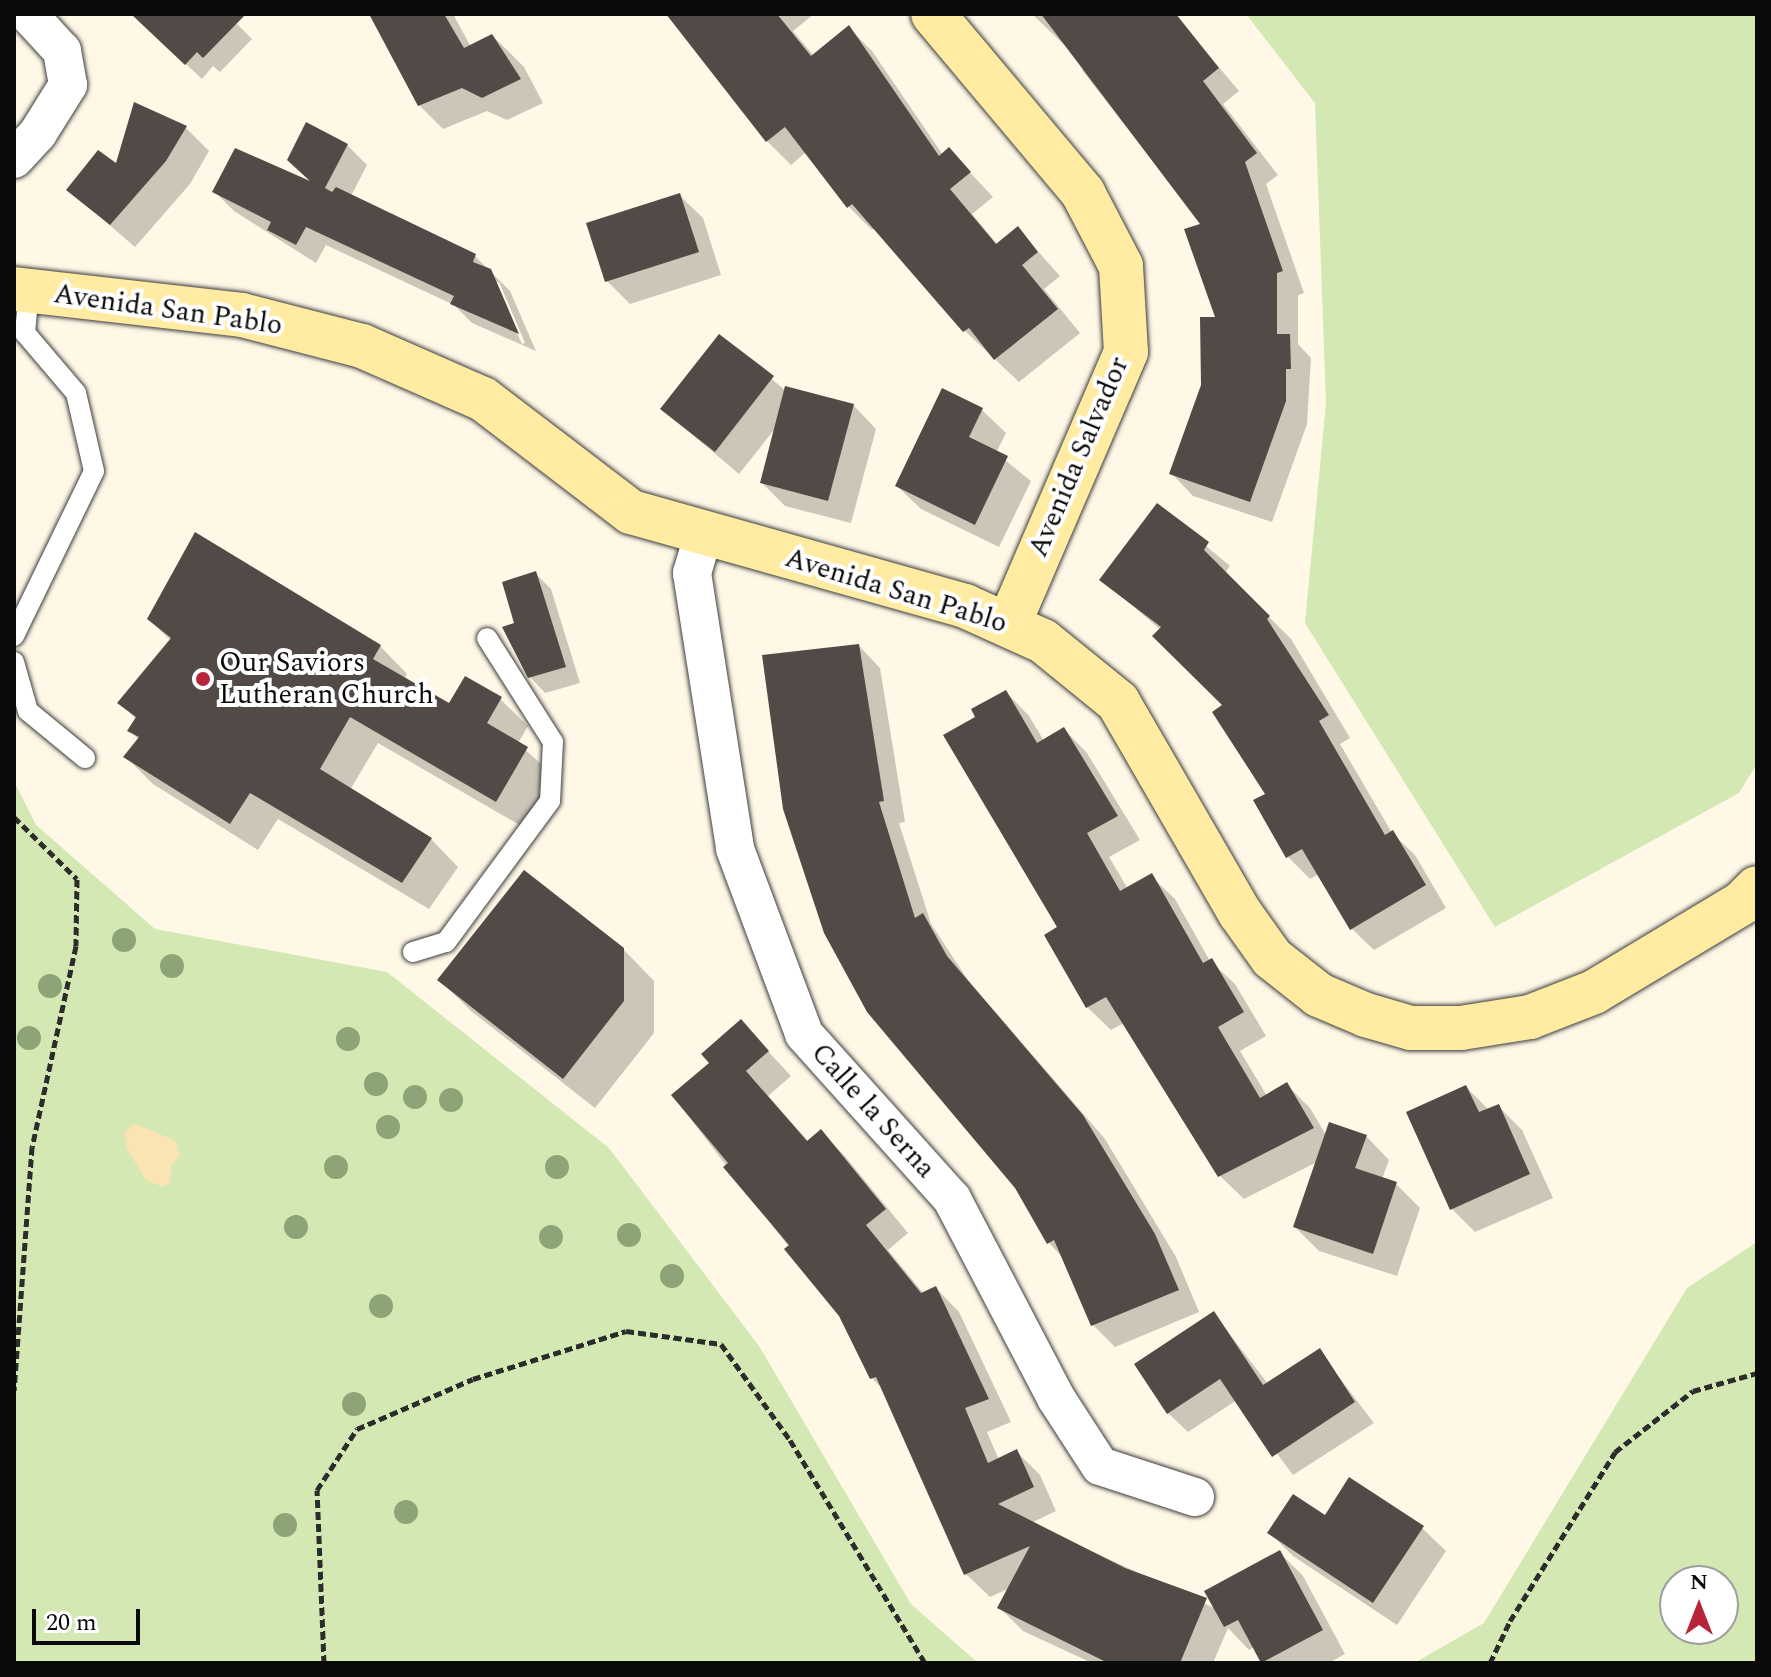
<!DOCTYPE html>
<html>
<head>
<meta charset="utf-8">
<style>
	body { margin:0 }
	#map { position:relative; width:1771px; height:1677px; overflow:hidden; background:#fff8e7; font-family:Spectral,serif }
	div>[style] { position:absolute }
	[style*='--x'] { left:calc(var(--x)*1px); top:calc(var(--y)*1px); width:calc(var(--w)*1px); rotate:calc(var(--a)*1deg) }
	.green>* { inset:0; background:#d3e8b2 }
	.sand>* { inset:0; background:#fae4b4 }
	.shadow>* { inset:0; background:#0003 }
	.building>* { inset:0; background:#524a47 }
	.path>* { height:5px; margin-top:-2.5px; transform-origin:0; background:repeating-linear-gradient(90deg,#2c2c2c 0 8px,transparent 0 12px) }
	.roads { filter:drop-shadow(0 0 2px #3d3d3d) drop-shadow(0 0 2px #3d3d3d) }
	.lane>* { height:20px; margin:-10px; padding:0 10px; transform-origin:10px; border-radius:10px; background:#fff }
	.street>* { height:38px; margin:-19px; padding:0 19px; transform-origin:19px; border-radius:19px; background:#fff }
	.secondary>* { height:44px; margin:-22px; padding:0 22px; transform-origin:22px; border-radius:22px; background:#ffeca2 }
	.trees>* { width:24px; height:24px; margin:-12px; border-radius:50%; background:#8da477 }
	.dots>* { width:22px; height:22px; translate:-50% -50%; box-sizing:border-box; border:4px solid #fff; border-radius:50% }
	span { translate:-50% -50%; white-space:nowrap; text-align:center; line-height:1.15; -webkit-text-stroke:8px #fff; paint-order:stroke }
	.street-label { font-size:28px; color:#0a0a0a }
	.poi-label { font-size:28px; color:#0a0a0a }
	.left { translate:0 -50%; text-align:left }
	.frame { position:absolute; inset:0; border:16px solid #0a0a0a; pointer-events:none }
	.north { position:absolute; left:1659px; top:1565px; width:80px; height:80px; box-sizing:border-box; background:#fff; border:2px solid #9d9d9d; border-radius:50%; rotate:0deg; font-size:22px; font-weight:700; line-height:32px; text-align:center; color:#0a0a0a }
	.north::after { content:''; display:block; margin:auto; width:28px; height:36px; background:#b82439; clip-path:polygon(50% 0,100% 100%,50% 72%,0 100%) }
	.scale { position:absolute; left:32px; top:1609px; width:108px; height:36px; box-sizing:border-box; border:4px solid #0a0a0a; border-top:0; padding-left:10px; font-size:24px; line-height:28px; white-space:nowrap; color:#0a0a0a; -webkit-text-stroke:6px #fff; paint-order:stroke }
</style>
</head>
<body>
<div id="map">
	<div class="green">
		<i style="clip-path:polygon(1246px 14px,1757px 14px,1757px 764px,1739px 793px,1495px 927px,1305px 623px,1326px 403px,1315px 103px)"></i>
		<i style="clip-path:polygon(14px 781px,36px 825px,155px 929px,387px 972px,609px 1148px,759px 1346px,911px 1604px,978px 1663px,14px 1663px)"></i>
		<i style="clip-path:polygon(evenodd,1757px 1242px,1757px 1663px,1414px 1663px,1484px 1623px,1687px 1288px,1757px 1242px,1675px 1581px,1723px 1581px,1723px 1629px,1675px 1629px,1675px 1581px)"></i>
	</div>
	<div class="sand">
		<i style="clip-path:polygon(134px 1123px,176px 1141px,180px 1156px,171px 1165px,171px 1182px,163px 1187px,146px 1180px,127px 1149px,124px 1133px)"></i>
	</div>
	<div class="shadow">
		<i style="clip-path:polygon(147px 14px,227px 14px,252px 39px,220px 72px,213px 66px,202px 79px,156px 36px)"></i>
		<i style="clip-path:polygon(372px 14px,453px 14px,471px 47px,492px 36px,499px 42px,524px 67px,543px 103px,507px 120px,487px 111px,443px 129px,419px 105px)"></i>
		<i style="clip-path:polygon(670px 14px,814px 14px,793px 31px,814px 56px,849px 28px,872px 51px,943px 155px,949px 150px,993px 197px,972px 214px,998px 245px,1018px 229px,1060px 276px,1044px 289px,1080px 333px,1019px 382px,965px 331px,875px 227px,872px 230px,848px 206px,806px 152px,791px 165px,767px 141px)"></i>
		<i style="clip-path:polygon(1032px 14px,1174px 14px,1239px 91px,1223px 104px,1278px 175px,1266px 184px,1304px 293px,1298px 295px,1298px 344px,1311px 358px,1307px 424px,1272px 522px,1193px 496px,1172px 474px,1203px 385px,1218px 319px,1203px 225px,1082px 70px,1087px 67px)"></i>
		<i style="clip-path:polygon(135px 105px,186px 128px,209px 151px,190px 184px,135px 247px,68px 189px,117px 166px)"></i>
		<i style="clip-path:polygon(evenodd,347px 145px,367px 165px,351px 196px,475px 256px,510px 291px,536px 351px,472px 323px,454px 305px,326px 245px,316px 263px,234px 211px,215px 192px,315px 186px,347px 145px,494px 282px,499px 282px,525px 343px,522px 344px,494px 282px)"></i>
		<i style="clip-path:polygon(679px 195px,703px 218px,721px 275px,630px 304px,607px 281px)"></i>
		<i style="clip-path:polygon(720px 336px,786px 391px,853px 405px,876px 429px,851px 523px,785px 506px,762px 483px,777px 426px,739px 474px,662px 409px)"></i>
		<i style="clip-path:polygon(982px 410px,1006px 433px,996px 453px,1031px 481px,999px 547px,921px 509px,897px 486px)"></i>
		<i style="clip-path:polygon(1158px 506px,1230px 566px,1225px 573px,1291px 639px,1350px 738px,1340px 744px,1392px 833px,1415px 855px,1446px 908px,1374px 950px,1351px 928px,1319px 874px,1310px 879px,1288px 857px,1267px 794px,1225px 706px,1161px 630px,1102px 580px)"></i>
		<i style="clip-path:polygon(536px 574px,551px 589px,580px 683px,545px 693px,530px 677px,517px 625px)"></i>
		<i style="clip-path:polygon(149px 619px,380px 646px,407px 674px,404px 679px,450px 706px,500px 699px,528px 726px,518px 743px,554px 776px,523px 827px,378px 743px,350px 790px,431px 839px,458px 867px,429px 909px,278px 819px,258px 850px,153px 784px,126px 757px,139px 740px,130px 731px,137px 720px,120px 703px,171px 641px)"></i>
		<i style="clip-path:polygon(859px 646px,880px 668px,905px 822px,899px 823px,931px 924px,968px 980px,1105px 1139px,1176px 1257px,1199px 1312px,1115px 1347px,1093px 1325px,1064px 1259px,1049px 1243px,1016px 1187px,869px 1010px)"></i>
		<i style="clip-path:polygon(1006px 692px,1029px 716px,1044px 741px,1064px 729px,1087px 753px,1140px 840px,1109px 857px,1128px 889px,1151px 876px,1175px 899px,1210px 961px,1235px 984px,1266px 1036px,1240px 1051px,1267px 1096px,1287px 1085px,1310px 1108px,1326px 1135px,1366px 1136px,1389px 1160px,1382px 1179px,1396px 1184px,1420px 1208px,1397px 1276px,1319px 1251px,1295px 1227px,1317px 1162px,1244px 1199px,1220px 1176px,1124px 1023px,1111px 1030px,1087px 1007px,977px 718px)"></i>
		<i style="clip-path:polygon(623px 949px,654px 981px,654px 1033px,595px 1108px,471px 1011px,440px 980px)"></i>
		<i style="clip-path:polygon(741px 1022px,791px 1076px,768px 1096px,809px 1142px,821px 1132px,844px 1155px,908px 1233px,888px 1250px,924px 1294px,936px 1288px,959px 1312px,1011px 1422px,987px 1432px,999px 1460px,1017px 1452px,1040px 1475px,1056px 1511px,1031px 1523px,1214px 1608px,1279px 1552px,1303px 1576px,1345px 1654px,1329px 1663px,1263px 1663px,1254px 1647px,1249px 1650px,1228px 1628px,1213px 1663px,1092px 1663px,1023px 1631px,1000px 1608px,1010px 1588px,990px 1597px,966px 1574px,885px 1392px,872px 1378px,841px 1315px,673px 1096px,711px 1063px)"></i>
		<i style="clip-path:polygon(1466px 1087px,1489px 1110px,1498px 1106px,1522px 1130px,1553px 1198px,1475px 1232px,1452px 1209px)"></i>
		<i style="clip-path:polygon(1214px 1314px,1268px 1384px,1319px 1351px,1374px 1423px,1293px 1475px,1237px 1400px,1188px 1432px,1168px 1413px)"></i>
		<i style="clip-path:polygon(1325px 1518px,1422px 1528px,1446px 1551px,1397px 1625px,1293px 1556px,1270px 1533px)"></i>
	</div>
	<div class="building">
		<i style="clip-path:polygon(131px 14px,246px 14px,203px 58px,197px 52px,185px 65px)"></i>
		<i style="clip-path:polygon(369px 14px,444px 14px,464px 48px,492px 34px,521px 79px,482px 98px,462px 88px,418px 106px)"></i>
		<i style="clip-path:polygon(666px 14px,777px 14px,811px 56px,849px 25px,939px 156px,949px 147px,971px 172px,950px 189px,996px 244px,1018px 226px,1038px 252px,1022px 265px,1058px 309px,994px 360px,969px 328px,963px 332px,852px 204px,847px 208px,785px 127px,766px 142px)"></i>
		<i style="clip-path:polygon(1041px 14px,1176px 14px,1219px 68px,1203px 81px,1257px 153px,1245px 162px,1283px 271px,1277px 273px,1277px 334px,1290px 334px,1291px 369px,1286px 369px,1286px 401px,1250px 502px,1169px 474px,1201px 385px,1200px 317px,1215px 317px,1184px 229px,1200px 224px)"></i>
		<i style="clip-path:polygon(134px 102px,187px 126px,166px 161px,110px 225px,66px 190px,98px 150px,116px 163px)"></i>
		<i style="clip-path:polygon(306px 122px,348px 144px,325px 188px,332px 192px,336px 187px,476px 254px,473px 262px,491px 269px,519px 334px,450px 304px,454px 296px,306px 227px,296px 245px,267px 230px,271px 222px,212px 192px,235px 148px,310px 181px,287px 160px)"></i>
		<i style="clip-path:polygon(680px 193px,699px 252px,605px 282px,586px 223px)"></i>
		<i style="clip-path:polygon(719px 334px,774px 376px,715px 452px,660px 409px)"></i>
		<i style="clip-path:polygon(785px 386px,854px 404px,828px 501px,760px 483px)"></i>
		<i style="clip-path:polygon(942px 388px,983px 408px,969px 437px,1008px 456px,975px 525px,895px 486px)"></i>
		<i style="clip-path:polygon(1157px 503px,1209px 542px,1204px 550px,1270px 616px,1267px 619px,1329px 715px,1319px 721px,1385px 835px,1393px 830px,1426px 885px,1350px 930px,1302px 849px,1286px 858px,1253px 800px,1265px 794px,1212px 712px,1222px 705px,1152px 636px,1161px 627px,1099px 580px)"></i>
		<i style="clip-path:polygon(195px 532px,381px 645px,373px 659px,449px 703px,465px 676px,502px 697px,487px 723px,528px 747px,496px 802px,350px 717px,320px 769px,432px 838px,402px 883px,250px 793px,230px 824px,123px 757px,139px 737px,127px 731px,136px 717px,117px 703px,171px 638px,147px 619px)"></i>
		<i style="clip-path:polygon(536px 571px,566px 667px,528px 678px,502px 627px,514px 623px,502px 582px)"></i>
		<i style="clip-path:polygon(859px 644px,884px 801px,879px 802px,915px 918px,923px 913px,947px 956px,1083px 1115px,1155px 1234px,1179px 1290px,1091px 1326px,1054px 1240px,1047px 1244px,1015px 1188px,867px 1012px,824px 933px,783px 809px,762px 655px)"></i>
		<i style="clip-path:polygon(1006px 690px,1037px 743px,1064px 727px,1118px 816px,1087px 833px,1120px 891px,1152px 873px,1203px 963px,1212px 958px,1244px 1012px,1218px 1027px,1260px 1098px,1287px 1082px,1314px 1128px,1218px 1177px,1106px 997px,1086px 1008px,1044px 935px,1057px 927px,943px 735px,975px 717px,971px 709px)"></i>
		<i style="clip-path:polygon(524px 870px,624px 948px,624px 1001px,563px 1079px,437px 980px)"></i>
		<i style="clip-path:polygon(741px 1019px,769px 1051px,746px 1071px,807px 1141px,821px 1129px,886px 1209px,866px 1225px,921px 1293px,936px 1286px,989px 1399px,965px 1408px,988px 1463px,1017px 1449px,1034px 1487px,998px 1504px,1125px 1568px,1207px 1598px,1180px 1663px,1108px 1663px,997px 1608px,1030px 1546px,964px 1575px,876px 1377px,870px 1379px,839px 1316px,784px 1249px,789px 1245px,723px 1167px,728px 1163px,671px 1095px,709px 1063px,701px 1054px)"></i>
		<i style="clip-path:polygon(1466px 1085px,1479px 1112px,1499px 1104px,1530px 1174px,1450px 1210px,1406px 1112px)"></i>
		<i style="clip-path:polygon(1329px 1122px,1367px 1135px,1355px 1168px,1397px 1182px,1373px 1254px,1293px 1227px)"></i>
		<i style="clip-path:polygon(1214px 1311px,1263px 1385px,1320px 1348px,1355px 1402px,1272px 1457px,1220px 1379px,1167px 1414px,1134px 1364px)"></i>
		<i style="clip-path:polygon(1349px 1477px,1424px 1526px,1373px 1603px,1267px 1533px,1293px 1494px,1325px 1515px)"></i>
		<i style="clip-path:polygon(1280px 1550px,1323px 1630px,1261px 1663px,1238px 1620px,1224px 1627px,1204px 1591px)"></i>
	</div>
	<div class="path">
		<i style="--x:14;--y:817;--w:88;--a:44.5"></i>
		<i style="--x:77;--y:879;--w:67;--a:90.9"></i>
		<i style="--x:76;--y:946;--w:206;--a:102.3"></i>
		<i style="--x:32;--y:1147;--w:244;--a:94.2"></i>
		<i style="--x:324;--y:1663;--w:173;--a:-92.3"></i>
		<i style="--x:317;--y:1490;--w:73;--a:-56.7"></i>
		<i style="--x:357;--y:1429;--w:126;--a:-23.3"></i>
		<i style="--x:473;--y:1379;--w:160;--a:-17.4"></i>
		<i style="--x:626;--y:1331;--w:96;--a:7.8"></i>
		<i style="--x:721;--y:1344;--w:118;--a:54.3"></i>
		<i style="--x:790;--y:1440;--w:261;--a:58.8"></i>
		<i style="--x:1490;--y:1663;--w:47;--a:-64.5"></i>
		<i style="--x:1510;--y:1621;--w:199;--a:-58.1"></i>
		<i style="--x:1615;--y:1452;--w:99;--a:-38"></i>
		<i style="--x:1693;--y:1391;--w:66;--a:-15.7"></i>
	</div>
	<div class="roads">
		<div class="lane">
			<i style="--x:14;--y:636;--w:183;--a:-64.1"></i>
			<i style="--x:94;--y:471;--w:80;--a:-103"></i>
			<i style="--x:76;--y:393;--w:79;--a:-130.4"></i>
			<i style="--x:25;--y:333;--w:43;--a:-84.7"></i>
			<i style="--x:14;--y:662;--w:51;--a:74.1"></i>
			<i style="--x:28;--y:711;--w:74;--a:39.5"></i>
			<i style="--x:413;--y:952;--w:34;--a:-17"></i>
			<i style="--x:446;--y:942;--w:175;--a:-53.6"></i>
			<i style="--x:550;--y:801;--w:59;--a:-87.1"></i>
			<i style="--x:553;--y:742;--w:123;--a:-122.4"></i>
		</div>
		<div class="street">
			<i style="--x:14;--y:159;--w:35;--a:-47"></i>
			<i style="--x:38;--y:133;--w:57;--a:-58"></i>
			<i style="--x:68;--y:85;--w:35;--a:-100"></i>
			<i style="--x:62;--y:51;--w:50;--a:-132.6"></i>
			<i style="--x:704;--y:533;--w:42;--a:106.7"></i>
			<i style="--x:692;--y:573;--w:279;--a:81.1"></i>
			<i style="--x:735;--y:849;--w:197;--a:69.5"></i>
			<i style="--x:804;--y:1034;--w:222;--a:48.1"></i>
			<i style="--x:952;--y:1199;--w:225;--a:62.4"></i>
			<i style="--x:1056;--y:1398;--w:81;--a:57.1"></i>
			<i style="--x:1100;--y:1466;--w:100;--a:18.1"></i>
		</div>
		<div class="secondary">
			<i style="--x:933;--y:14;--w:234;--a:50"></i>
			<i style="--x:1083;--y:193;--w:82;--a:62.5"></i>
			<i style="--x:1121;--y:266;--w:86;--a:86.7"></i>
			<i style="--x:1126;--y:352;--w:296;--a:113.3"></i>
			<i style="--x:14;--y:289;--w:229;--a:6.5"></i>
			<i style="--x:242;--y:315;--w:124;--a:14.5"></i>
			<i style="--x:362;--y:346;--w:132;--a:23.7"></i>
			<i style="--x:483;--y:399;--w:186;--a:37.4"></i>
			<i style="--x:631;--y:512;--w:347;--a:15.7"></i>
			<i style="--x:965;--y:606;--w:85;--a:24.2"></i>
			<i style="--x:1043;--y:641;--w:97;--a:39.1"></i>
			<i style="--x:1118;--y:702;--w:244;--a:60"></i>
			<i style="--x:1240;--y:913;--w:55;--a:54.6"></i>
			<i style="--x:1272;--y:958;--w:60;--a:38.2"></i>
			<i style="--x:1319;--y:995;--w:51;--a:23.1"></i>
			<i style="--x:1366;--y:1015;--w:47;--a:16.1"></i>
			<i style="--x:1411;--y:1028;--w:50;--a:0"></i>
			<i style="--x:1461;--y:1028;--w:70;--a:-9.1"></i>
			<i style="--x:1530;--y:1017;--w:69;--a:-21.3"></i>
			<i style="--x:1594;--y:992;--w:173;--a:-31"></i>
			<i style="--x:1742;--y:903;--w:21;--a:-45"></i>
		</div>
	</div>
	<div class="trees">
		<i style="left:124px;top:940px"></i>
		<i style="left:172px;top:966px"></i>
		<i style="left:50px;top:986px"></i>
		<i style="left:29px;top:1038px"></i>
		<i style="left:348px;top:1039px"></i>
		<i style="left:376px;top:1084px"></i>
		<i style="left:415px;top:1097px"></i>
		<i style="left:451px;top:1100px"></i>
		<i style="left:388px;top:1127px"></i>
		<i style="left:336px;top:1167px"></i>
		<i style="left:557px;top:1167px"></i>
		<i style="left:296px;top:1227px"></i>
		<i style="left:629px;top:1235px"></i>
		<i style="left:551px;top:1237px"></i>
		<i style="left:672px;top:1276px"></i>
		<i style="left:381px;top:1306px"></i>
		<i style="left:354px;top:1404px"></i>
		<i style="left:406px;top:1512px"></i>
		<i style="left:285px;top:1525px"></i>
	</div>
	<div class="dots">
		<i style="left:203px;top:679px;background:#b82439"></i>
	</div>
	<div class="street-label">
		<span style="left:168px;top:310px;rotate:8deg">Avenida San Pablo</span>
		<span style="left:1079px;top:457px;rotate:-67deg">Avenida Salvador</span>
		<span style="left:896px;top:591px;rotate:17deg">Avenida San Pablo</span>
		<span style="left:873px;top:1111px;rotate:48deg">Calle la Serna</span>
	</div>
	<div class="poi-label">
		<span class="left" style="left:219px;top:679px">Our Saviors<br>Lutheran Church</span>
	</div>
	<div class="frame"></div>
	<div class="north">N</div>
	<div class="scale">20 m</div>
</div>
</body>
</html>
